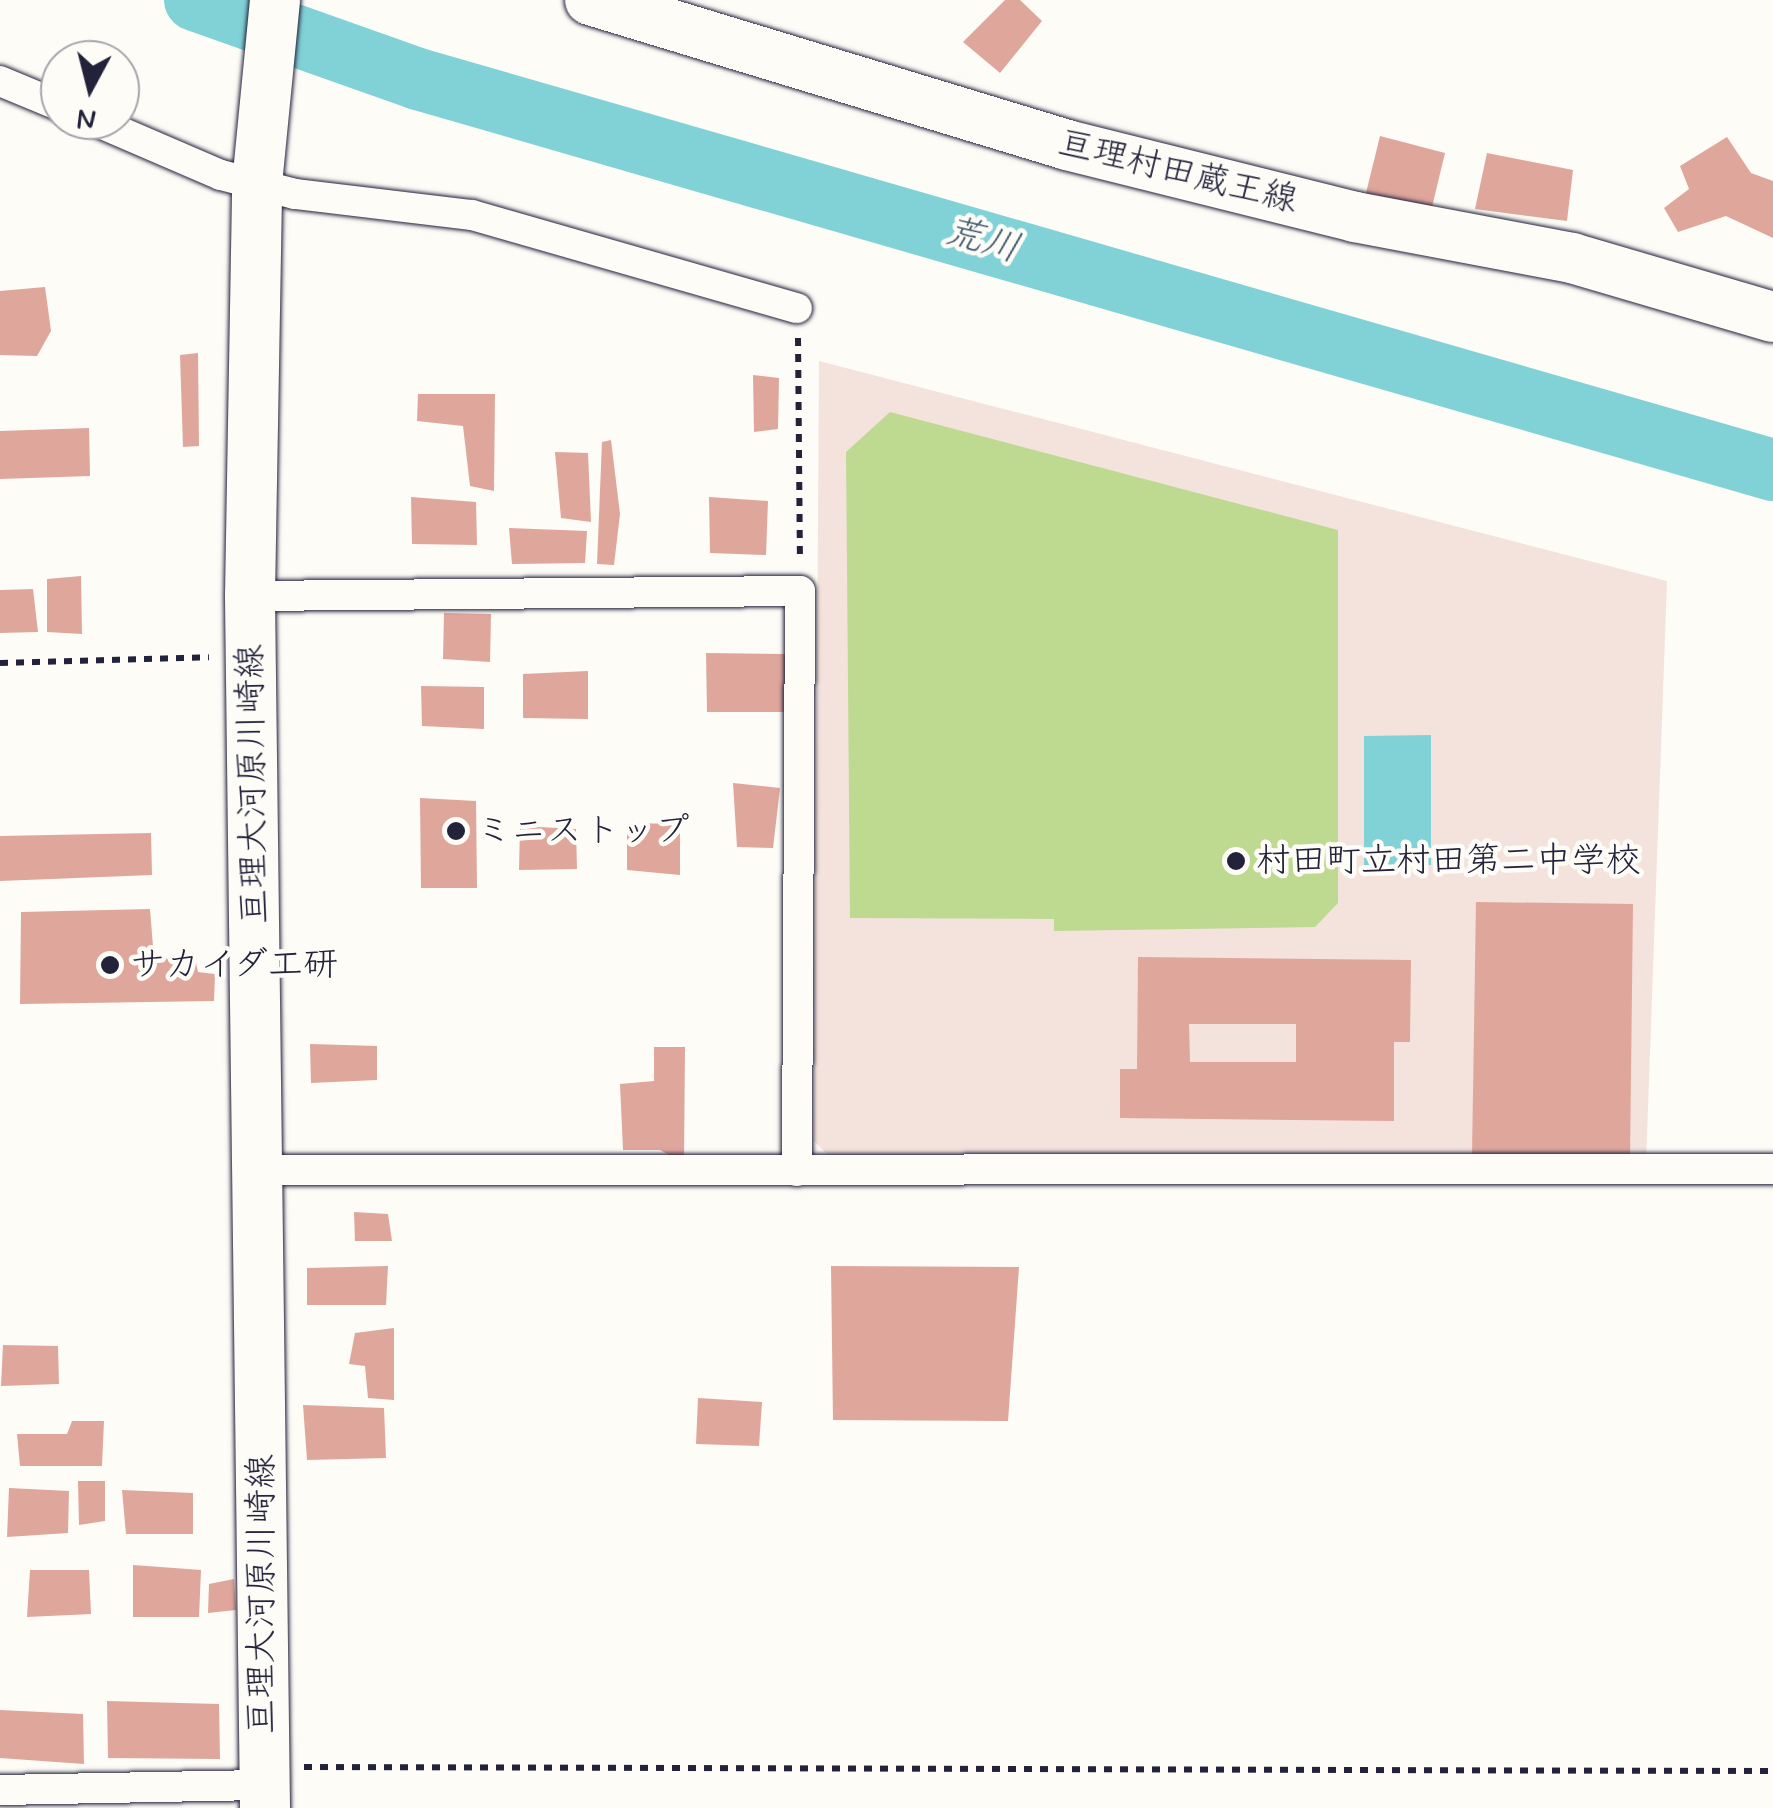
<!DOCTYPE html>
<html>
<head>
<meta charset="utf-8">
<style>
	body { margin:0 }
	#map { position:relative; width:1773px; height:1808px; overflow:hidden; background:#fdfcf7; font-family:Mynerve,"Klee One",sans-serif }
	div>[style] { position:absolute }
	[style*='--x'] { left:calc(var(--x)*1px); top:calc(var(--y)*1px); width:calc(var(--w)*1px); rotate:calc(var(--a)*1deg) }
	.built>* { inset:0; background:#f4e2dc }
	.green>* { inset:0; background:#beda91 }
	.water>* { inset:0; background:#80d2d6 }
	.river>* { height:62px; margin:-31px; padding:0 31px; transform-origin:31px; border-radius:31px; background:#80d2d6 }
	.building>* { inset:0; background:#dfa69c }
	.path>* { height:6px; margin-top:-3px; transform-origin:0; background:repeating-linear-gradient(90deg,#22223b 0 8px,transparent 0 16px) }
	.roads { filter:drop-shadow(0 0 2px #22223b) drop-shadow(0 0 2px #22223b) }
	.minor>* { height:30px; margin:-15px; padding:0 15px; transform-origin:15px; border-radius:15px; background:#fdfcf7 }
	.primary>* { height:50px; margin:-25px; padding:0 25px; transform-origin:25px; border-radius:25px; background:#fdfcf7 }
	.dots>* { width:28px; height:28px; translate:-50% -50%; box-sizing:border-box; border:5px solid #fdfcf7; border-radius:50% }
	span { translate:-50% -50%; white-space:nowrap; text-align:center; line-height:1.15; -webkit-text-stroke:9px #fdfcf7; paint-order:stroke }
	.street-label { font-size:35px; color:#22223b }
	.poi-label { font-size:35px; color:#22223b }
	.left { translate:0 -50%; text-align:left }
	.water-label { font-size:38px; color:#3e576a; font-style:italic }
	.north { position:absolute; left:40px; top:40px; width:100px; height:100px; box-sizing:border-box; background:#fdfcf7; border:2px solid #a5a5ac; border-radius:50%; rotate:187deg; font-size:28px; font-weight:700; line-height:40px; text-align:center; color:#22223b }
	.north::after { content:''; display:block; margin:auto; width:35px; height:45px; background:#22223b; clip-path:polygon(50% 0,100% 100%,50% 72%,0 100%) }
</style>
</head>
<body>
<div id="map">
	<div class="built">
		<i style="clip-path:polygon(819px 361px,1667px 581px,1646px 1163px,829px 1156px,814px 1141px)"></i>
	</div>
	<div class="green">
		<i style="clip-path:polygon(890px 412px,1338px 530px,1338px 903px,1315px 927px,1054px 931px,1054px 919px,850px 918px,846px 452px)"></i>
	</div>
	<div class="water">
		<i style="clip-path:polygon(1431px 735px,1431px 865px,1364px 865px,1364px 736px)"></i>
	</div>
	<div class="river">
		<i style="--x:195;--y:0;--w:237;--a:19.5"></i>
		<i style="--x:418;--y:79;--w:1410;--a:16.1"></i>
	</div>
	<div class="building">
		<i style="clip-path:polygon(1005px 0,1020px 0,1042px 21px,1000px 73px,963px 42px)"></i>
		<i style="clip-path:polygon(1380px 136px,1445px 153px,1432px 207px,1366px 193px)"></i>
		<i style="clip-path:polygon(1727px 137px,1751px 173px,1773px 181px,1773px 238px,1726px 216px,1678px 232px,1664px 208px,1689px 189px,1680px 166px)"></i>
		<i style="clip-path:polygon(1487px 153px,1573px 170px,1567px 221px,1475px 209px)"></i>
		<i style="clip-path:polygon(45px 287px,51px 331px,37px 356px,0 355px,0 291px)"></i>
		<i style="clip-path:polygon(198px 353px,199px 446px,183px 447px,180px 355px)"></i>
		<i style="clip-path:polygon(753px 375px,779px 378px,778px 429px,754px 432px)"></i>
		<i style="clip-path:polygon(418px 394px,495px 394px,494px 491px,470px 486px,463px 426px,417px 421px)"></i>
		<i style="clip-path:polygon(89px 428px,90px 476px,0 479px,0 431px)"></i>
		<i style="clip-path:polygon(611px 440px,620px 514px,614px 565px,597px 564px,602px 442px)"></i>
		<i style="clip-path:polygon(555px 452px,588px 453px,591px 522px,561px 518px)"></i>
		<i style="clip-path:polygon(411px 497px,476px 502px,477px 545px,412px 544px)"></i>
		<i style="clip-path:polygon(709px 497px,768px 501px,766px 555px,710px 553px)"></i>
		<i style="clip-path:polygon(509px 528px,587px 531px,585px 563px,512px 564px)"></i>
		<i style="clip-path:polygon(81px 576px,82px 634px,47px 632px,47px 579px)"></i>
		<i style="clip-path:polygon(33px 589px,38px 632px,0 633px,0 590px)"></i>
		<i style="clip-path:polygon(444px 613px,491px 614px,490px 662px,443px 659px)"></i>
		<i style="clip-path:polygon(706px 653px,785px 654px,786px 712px,707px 712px)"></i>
		<i style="clip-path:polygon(588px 671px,588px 719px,523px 718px,523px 674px)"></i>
		<i style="clip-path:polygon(421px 686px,484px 687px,484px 729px,422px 726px)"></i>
		<i style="clip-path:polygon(733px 783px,780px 788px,773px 848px,737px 847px)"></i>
		<i style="clip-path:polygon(420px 798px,476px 801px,477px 888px,421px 888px)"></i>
		<i style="clip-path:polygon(627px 823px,680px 824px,680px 875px,627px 870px)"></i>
		<i style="clip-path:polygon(520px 826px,576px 829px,577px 869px,519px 870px)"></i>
		<i style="clip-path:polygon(151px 833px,152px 875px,0 881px,0 836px)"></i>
		<i style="clip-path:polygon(1476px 902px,1633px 904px,1630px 1159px,1472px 1156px)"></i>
		<i style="clip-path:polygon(150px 909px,154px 959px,195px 958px,198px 972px,215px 974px,214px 1001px,20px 1004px,21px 912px)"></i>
		<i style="clip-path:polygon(evenodd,1138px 957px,1411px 960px,1410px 1042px,1394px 1042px,1394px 1121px,1120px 1118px,1120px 1069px,1137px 1069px,1138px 957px,1189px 1024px,1296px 1024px,1296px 1062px,1190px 1062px,1189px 1024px)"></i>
		<i style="clip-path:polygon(310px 1044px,377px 1046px,377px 1080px,311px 1083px)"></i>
		<i style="clip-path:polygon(654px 1047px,685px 1047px,684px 1163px,660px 1150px,623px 1150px,620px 1084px,654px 1081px)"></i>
		<i style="clip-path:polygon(354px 1212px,388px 1214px,392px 1241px,355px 1241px)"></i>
		<i style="clip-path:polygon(388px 1266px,386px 1305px,307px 1305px,307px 1268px)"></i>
		<i style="clip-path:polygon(831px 1266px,1019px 1267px,1008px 1421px,833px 1420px)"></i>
		<i style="clip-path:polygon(394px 1328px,394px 1400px,368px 1398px,365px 1366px,349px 1364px,355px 1333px)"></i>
		<i style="clip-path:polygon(3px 1345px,58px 1346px,59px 1384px,1px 1386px)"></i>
		<i style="clip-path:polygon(698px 1398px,762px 1402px,759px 1446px,696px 1444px)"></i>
		<i style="clip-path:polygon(303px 1405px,384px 1408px,386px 1458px,307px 1460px)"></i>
		<i style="clip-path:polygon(72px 1421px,104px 1421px,102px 1466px,20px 1466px,17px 1434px,67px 1434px)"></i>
		<i style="clip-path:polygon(78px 1481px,105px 1481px,105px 1521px,79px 1525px)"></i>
		<i style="clip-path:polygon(9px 1488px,69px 1491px,68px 1533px,7px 1537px)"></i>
		<i style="clip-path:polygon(122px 1490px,193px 1493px,193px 1534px,126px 1534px)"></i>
		<i style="clip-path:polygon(133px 1565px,201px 1570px,199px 1617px,133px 1617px)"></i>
		<i style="clip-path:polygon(30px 1570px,89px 1570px,91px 1614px,27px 1617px)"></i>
		<i style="clip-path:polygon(234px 1579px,236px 1610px,208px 1613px,209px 1584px)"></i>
		<i style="clip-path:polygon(107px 1701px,219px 1704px,220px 1759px,108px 1758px)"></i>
		<i style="clip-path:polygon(0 1710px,83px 1714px,84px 1764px,0 1758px)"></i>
	</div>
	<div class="path">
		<i style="--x:798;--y:338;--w:222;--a:89.5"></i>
		<i style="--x:0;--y:663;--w:209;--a:-1.6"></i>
		<i style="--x:304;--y:1767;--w:1469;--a:0.16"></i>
	</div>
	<div class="roads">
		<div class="minor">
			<i style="--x:0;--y:81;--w:65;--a:22.6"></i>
			<i style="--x:93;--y:120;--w:139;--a:23.3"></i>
			<i style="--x:221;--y:175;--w:76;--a:14.4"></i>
			<i style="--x:295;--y:194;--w:178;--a:6.8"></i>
			<i style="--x:472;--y:215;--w:338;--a:16"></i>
			<i style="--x:250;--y:596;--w:550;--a:-0.52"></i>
			<i style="--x:800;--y:591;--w:580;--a:90.3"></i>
			<i style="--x:259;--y:1170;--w:1514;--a:-0.04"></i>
			<i style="--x:0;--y:1790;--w:264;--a:-1.1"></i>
		</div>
		<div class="primary">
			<i style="--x:590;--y:0;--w:499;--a:16.9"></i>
			<i style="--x:1067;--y:145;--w:297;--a:14"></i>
			<i style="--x:1355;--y:217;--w:221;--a:10.7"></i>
			<i style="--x:1572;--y:258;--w:209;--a:16.4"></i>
			<i style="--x:265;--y:1808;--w:1212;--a:-90.71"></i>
			<i style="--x:250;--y:596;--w:412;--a:-89"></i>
			<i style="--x:257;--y:184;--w:185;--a:-84.4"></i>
		</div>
	</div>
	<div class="dots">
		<i style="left:456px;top:831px;background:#22223b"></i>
		<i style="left:1236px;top:861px;background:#22223b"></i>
		<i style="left:110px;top:965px;background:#22223b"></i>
	</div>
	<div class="street-label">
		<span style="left:1178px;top:172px;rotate:14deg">亘理村田蔵王線</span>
		<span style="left:253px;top:784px;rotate:-91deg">亘理大河原川崎線</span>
		<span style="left:262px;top:1594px;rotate:-90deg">亘理大河原川崎線</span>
	</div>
	<div class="poi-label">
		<span class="left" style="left:476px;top:831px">ミニストップ</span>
		<span class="left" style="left:1256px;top:861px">村田町立村田第二中学校</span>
		<span class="left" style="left:130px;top:965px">サカイダ工研</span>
	</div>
	<div class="water-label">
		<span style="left:982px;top:241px;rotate:16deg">荒川</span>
	</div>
	<div class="north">N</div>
</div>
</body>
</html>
